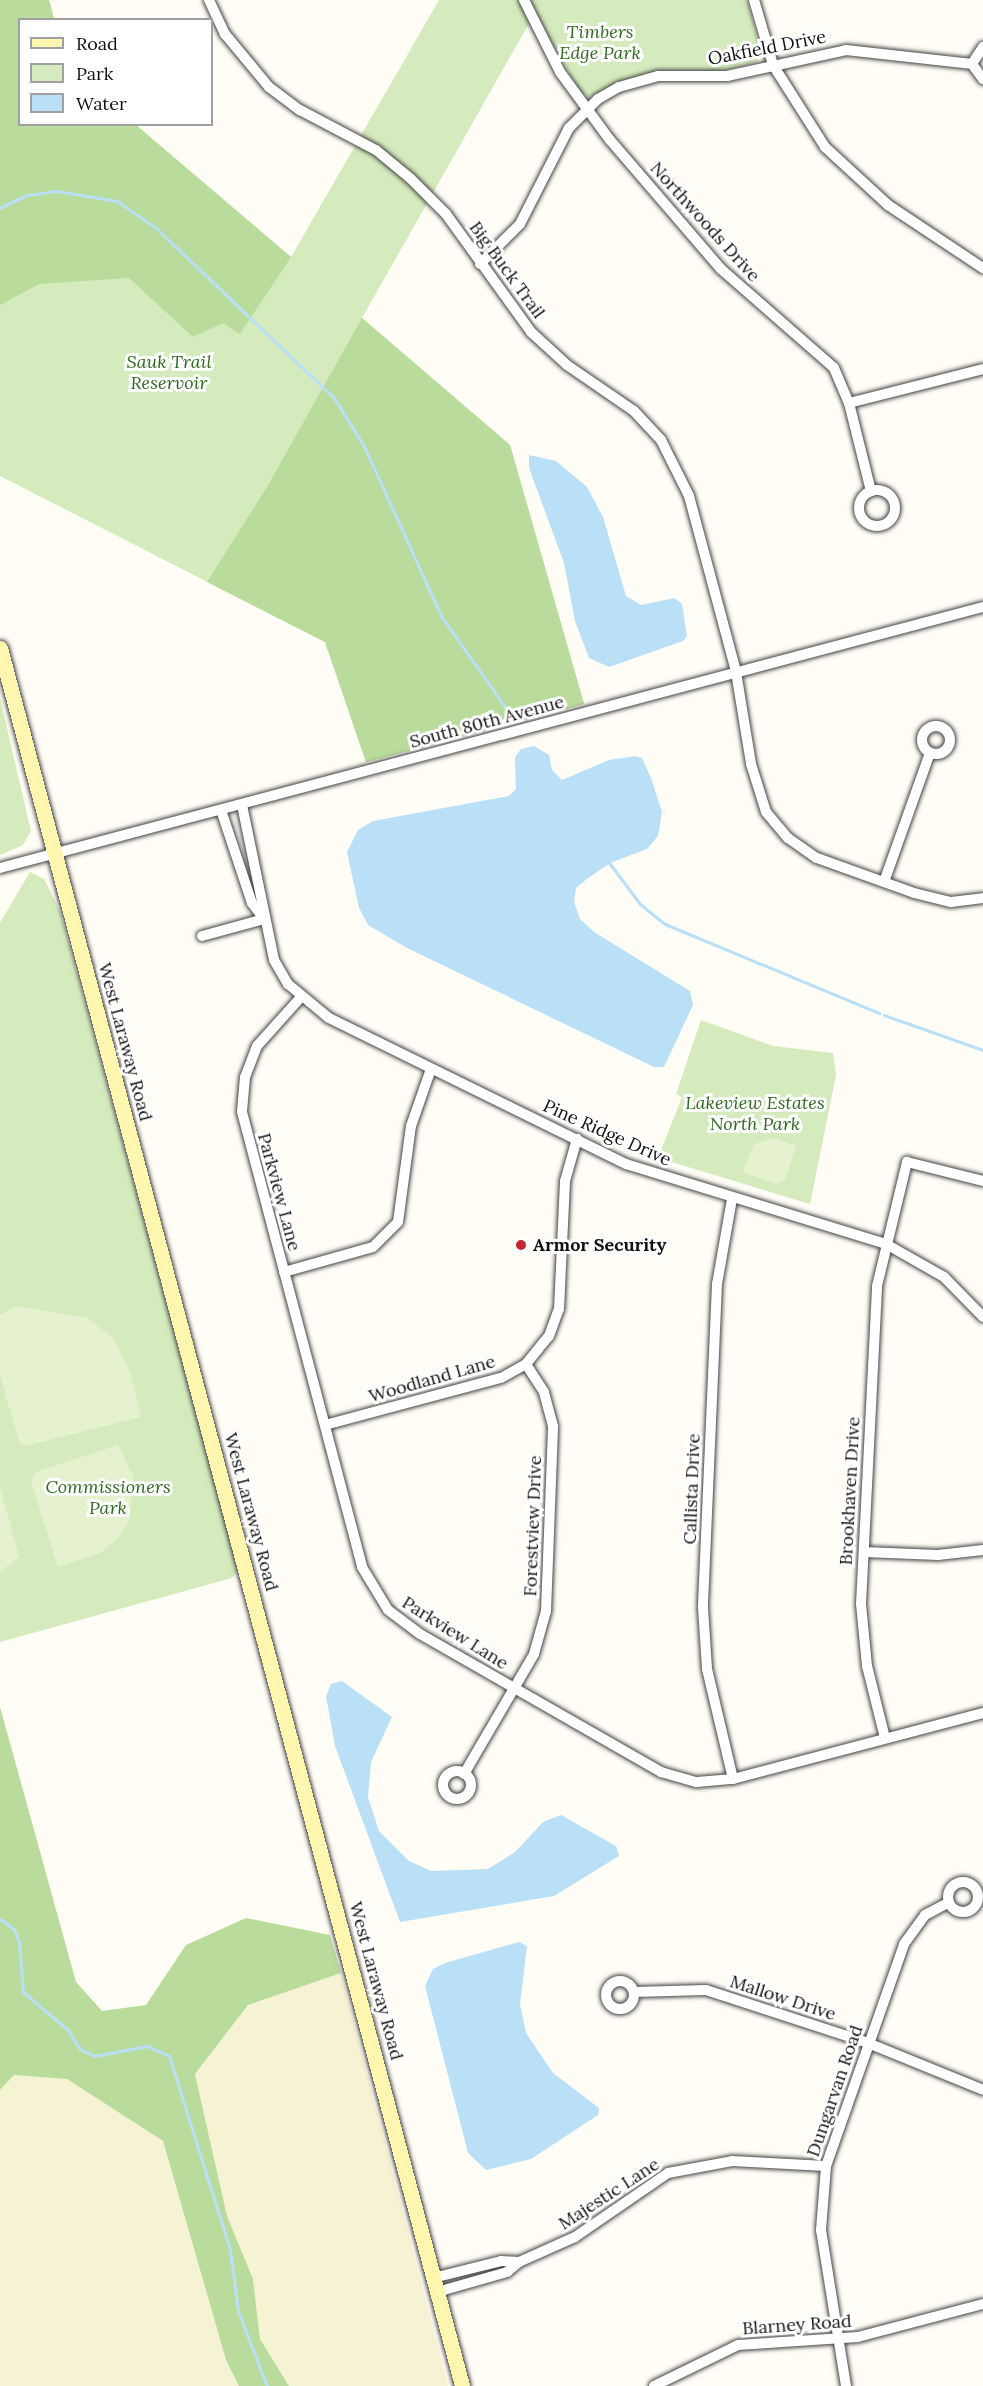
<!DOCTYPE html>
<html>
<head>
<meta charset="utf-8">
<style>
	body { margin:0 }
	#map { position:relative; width:983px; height:2386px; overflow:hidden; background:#fffdf5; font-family:Lora,serif }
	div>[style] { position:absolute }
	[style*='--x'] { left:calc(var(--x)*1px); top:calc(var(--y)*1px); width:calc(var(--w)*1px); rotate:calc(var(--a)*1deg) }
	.farmland>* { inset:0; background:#f6f3d4 }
	.green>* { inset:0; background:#d5ebbd }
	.forest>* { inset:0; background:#b9dc9c }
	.pitch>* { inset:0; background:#e6f2cf }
	.water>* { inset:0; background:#b9e0f7 }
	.stream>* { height:3px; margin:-1.5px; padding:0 1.5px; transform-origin:1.5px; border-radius:1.5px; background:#b9e0f7 }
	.roads { filter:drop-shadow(0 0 2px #444) drop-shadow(0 0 2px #444) }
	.minor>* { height:10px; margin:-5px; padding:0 5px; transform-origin:5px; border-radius:5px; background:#fff }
	.minor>.ring { margin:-5px; padding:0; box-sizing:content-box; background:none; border:10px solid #fff; border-radius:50% }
	.secondary>* { height:15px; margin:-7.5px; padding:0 7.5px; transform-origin:7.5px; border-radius:7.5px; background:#fff6b0 }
	.dots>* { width:16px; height:16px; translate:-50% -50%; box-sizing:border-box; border:3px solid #fff; border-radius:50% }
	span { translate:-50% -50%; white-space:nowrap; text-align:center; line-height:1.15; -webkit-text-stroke:6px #fff; paint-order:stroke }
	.park-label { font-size:18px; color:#2f6b1f; font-style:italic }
	.street-label { font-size:18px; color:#111 }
	.poi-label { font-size:18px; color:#111; font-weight:700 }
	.left { translate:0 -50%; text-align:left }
	.legend { position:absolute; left:18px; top:18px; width:195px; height:108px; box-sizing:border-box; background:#fff; border:2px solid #a0a0a0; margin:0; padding:8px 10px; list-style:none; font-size:18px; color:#111 }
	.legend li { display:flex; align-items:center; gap:12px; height:30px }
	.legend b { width:30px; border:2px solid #a0a0a0 }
</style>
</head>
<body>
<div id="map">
	<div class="farmland">
		<i style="clip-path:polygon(341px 1973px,448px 2386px,289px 2386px,260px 2339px,253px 2279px,227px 2216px,195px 2074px,248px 2005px)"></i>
		<i style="clip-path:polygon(14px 2075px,67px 2079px,163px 2141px,226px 2360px,239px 2386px,0 2386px,0 2090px)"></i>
	</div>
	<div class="green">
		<i style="clip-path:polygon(0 0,49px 0,54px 19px,20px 20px,20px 124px,136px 125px,291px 257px,439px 0,747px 0,761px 50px,757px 62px,721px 71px,651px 72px,589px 97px,579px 91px,535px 13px,362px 318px,510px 445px,584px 704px,366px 762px,325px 642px,0 476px)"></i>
		<i style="clip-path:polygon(0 698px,31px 831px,23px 845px,0 855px)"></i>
		<i style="clip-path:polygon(30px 872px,44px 879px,60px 911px,238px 1570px,232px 1578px,0 1642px,0 923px)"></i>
		<i style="clip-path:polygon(701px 1020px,773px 1046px,833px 1053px,836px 1075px,810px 1204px,658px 1158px,682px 1097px,676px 1094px)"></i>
	</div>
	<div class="forest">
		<i style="clip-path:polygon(0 0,49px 0,54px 19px,20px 20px,20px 124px,136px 125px,291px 257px,240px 334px,223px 323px,193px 337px,129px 278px,39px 284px,0 305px)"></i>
		<i style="clip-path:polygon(362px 318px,510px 445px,584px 704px,366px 762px,325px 642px,207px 582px,267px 487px)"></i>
		<i style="clip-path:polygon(0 1707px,76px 1982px,102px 2011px,146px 2005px,186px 1945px,246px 1918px,330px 1935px,341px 1973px,248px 2005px,195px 2074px,227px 2216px,253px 2279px,260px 2339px,289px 2386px,239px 2386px,226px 2360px,163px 2141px,67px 2079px,14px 2075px,0 2090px)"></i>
	</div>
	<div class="pitch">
		<i style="clip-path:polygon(774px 1138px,796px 1146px,785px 1181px,776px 1184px,743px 1172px,754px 1144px)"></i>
		<i style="clip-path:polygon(17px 1306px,88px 1318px,113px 1338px,131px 1374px,141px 1417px,25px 1446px,19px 1442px,0 1375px,0 1315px)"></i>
		<i style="clip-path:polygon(118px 1445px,133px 1476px,130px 1519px,119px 1537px,100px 1553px,58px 1567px,31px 1482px,36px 1472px)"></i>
		<i style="clip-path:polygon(0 1487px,19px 1557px,0 1572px)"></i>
	</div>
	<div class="water">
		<i style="clip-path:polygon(529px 455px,556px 461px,587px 487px,603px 517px,626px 596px,641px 605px,675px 598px,682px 604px,687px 636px,683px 641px,609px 667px,589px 658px,575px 621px,564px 563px,529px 468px)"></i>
		<i style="clip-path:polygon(534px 746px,549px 755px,552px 770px,562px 780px,609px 760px,635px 756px,642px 758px,651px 778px,662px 812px,658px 836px,647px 849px,610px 863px,587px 879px,576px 888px,574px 902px,580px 919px,594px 932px,690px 991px,693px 1005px,664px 1067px,654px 1067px,407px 948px,368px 925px,359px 908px,347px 852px,358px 830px,373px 821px,509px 796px,516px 789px,515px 757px,521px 749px)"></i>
		<i style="clip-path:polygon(342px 1681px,392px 1717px,371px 1762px,368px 1797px,379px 1831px,409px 1861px,431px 1871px,488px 1869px,515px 1852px,543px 1822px,561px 1815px,616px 1846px,619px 1856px,554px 1896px,400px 1922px,335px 1746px,326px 1696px,331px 1684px)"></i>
		<i style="clip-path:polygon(519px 1942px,527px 1946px,520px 2004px,526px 2033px,553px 2073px,599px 2108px,598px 2115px,531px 2159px,486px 2170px,468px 2153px,425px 1986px,433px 1969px,445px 1963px)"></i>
	</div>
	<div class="stream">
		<i style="--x:0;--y:208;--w:30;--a:-26"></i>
		<i style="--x:27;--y:195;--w:30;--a:-8"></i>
		<i style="--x:57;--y:191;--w:61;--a:9.5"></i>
		<i style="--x:117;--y:201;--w:47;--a:34.7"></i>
		<i style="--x:156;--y:228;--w:246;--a:43.7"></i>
		<i style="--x:334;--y:398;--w:57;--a:58"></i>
		<i style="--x:364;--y:446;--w:187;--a:65.6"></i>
		<i style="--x:441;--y:616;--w:128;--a:54.8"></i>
		<i style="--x:607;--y:860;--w:55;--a:53.1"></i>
		<i style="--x:640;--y:904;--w:32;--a:39"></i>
		<i style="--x:665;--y:924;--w:232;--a:22.6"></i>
		<i style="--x:884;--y:1015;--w:105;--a:19.5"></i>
		<i style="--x:0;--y:1919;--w:17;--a:36"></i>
		<i style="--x:14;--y:1929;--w:14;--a:69"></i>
		<i style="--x:19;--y:1942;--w:50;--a:85.4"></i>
		<i style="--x:23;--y:1992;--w:59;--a:40.2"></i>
		<i style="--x:68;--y:2030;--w:22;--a:58"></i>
		<i style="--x:80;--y:2049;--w:16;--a:27"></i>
		<i style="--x:94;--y:2056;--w:54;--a:-10.7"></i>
		<i style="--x:147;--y:2046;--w:24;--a:24"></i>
		<i style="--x:169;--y:2056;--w:203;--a:72.5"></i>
		<i style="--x:230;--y:2250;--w:62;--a:82.5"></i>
		<i style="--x:238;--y:2311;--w:80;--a:68.9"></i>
	</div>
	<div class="roads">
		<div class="minor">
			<i style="--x:209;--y:0;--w:38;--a:65"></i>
			<i style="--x:225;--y:34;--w:69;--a:50.3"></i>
			<i style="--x:269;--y:87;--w:39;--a:37"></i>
			<i style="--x:300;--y:110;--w:86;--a:27.8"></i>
			<i style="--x:376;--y:150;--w:45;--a:39.6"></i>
			<i style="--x:411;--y:179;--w:49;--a:45"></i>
			<i style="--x:446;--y:214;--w:145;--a:54.2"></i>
			<i style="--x:531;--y:332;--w:49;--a:42.5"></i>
			<i style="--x:567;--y:365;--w:81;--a:34.5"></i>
			<i style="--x:634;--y:411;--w:40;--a:47"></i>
			<i style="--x:661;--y:440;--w:63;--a:63.4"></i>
			<i style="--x:689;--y:496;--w:182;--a:75"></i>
			<i style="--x:736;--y:672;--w:93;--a:80.7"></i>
			<i style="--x:751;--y:764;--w:50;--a:72.6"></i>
			<i style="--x:766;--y:812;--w:34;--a:50"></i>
			<i style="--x:788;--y:838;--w:35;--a:35"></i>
			<i style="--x:817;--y:858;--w:103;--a:19.8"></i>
			<i style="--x:914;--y:893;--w:38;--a:14"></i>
			<i style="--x:951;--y:902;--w:32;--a:-7"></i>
			<i style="--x:524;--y:0;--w:80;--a:63.4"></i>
			<i style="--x:560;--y:72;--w:84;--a:53.7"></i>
			<i style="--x:610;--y:140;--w:170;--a:49.3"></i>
			<i style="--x:721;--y:269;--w:150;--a:41.2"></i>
			<i style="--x:834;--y:368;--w:38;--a:67"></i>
			<i style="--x:849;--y:403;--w:91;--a:76"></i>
			<i style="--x:754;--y:0;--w:68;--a:73.7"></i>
			<i style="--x:773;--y:65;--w:97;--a:57.6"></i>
			<i style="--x:825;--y:147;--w:86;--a:42.6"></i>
			<i style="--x:888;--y:205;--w:114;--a:33.6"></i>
			<i style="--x:983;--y:47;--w:20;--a:123"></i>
			<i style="--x:972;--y:64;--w:19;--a:54"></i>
			<i style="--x:480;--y:264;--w:57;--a:-45"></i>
			<i style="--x:520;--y:224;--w:108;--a:-63"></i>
			<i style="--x:569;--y:128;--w:41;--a:-45"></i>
			<i style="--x:598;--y:99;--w:24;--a:-30"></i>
			<i style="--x:619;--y:87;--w:41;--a:-15.8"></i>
			<i style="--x:658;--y:76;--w:69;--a:0"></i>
			<i style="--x:727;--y:76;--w:122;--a:-12.3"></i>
			<i style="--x:846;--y:50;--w:127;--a:6.3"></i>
			<i style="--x:849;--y:403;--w:138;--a:-14.2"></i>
			<i class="ring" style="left:859px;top:490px;width:26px;height:26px"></i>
			<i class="ring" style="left:922px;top:726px;width:18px;height:18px"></i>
			<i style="--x:242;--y:805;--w:158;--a:78.3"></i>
			<i style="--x:274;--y:960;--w:28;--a:60"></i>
			<i style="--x:288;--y:984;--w:53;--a:39.7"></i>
			<i style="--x:329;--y:1018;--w:331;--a:26.2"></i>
			<i style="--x:626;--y:1164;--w:272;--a:17.1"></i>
			<i style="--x:886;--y:1244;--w:67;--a:29.6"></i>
			<i style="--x:944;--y:1277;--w:56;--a:45.7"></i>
			<i style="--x:221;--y:810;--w:98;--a:71.6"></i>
			<i style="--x:252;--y:903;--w:20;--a:53"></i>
			<i style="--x:0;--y:868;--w:1017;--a:-14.87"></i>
			<i style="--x:884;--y:882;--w:137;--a:-70.4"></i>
			<i style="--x:202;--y:936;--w:64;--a:-15.3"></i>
			<i style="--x:301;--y:997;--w:66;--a:131.9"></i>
			<i style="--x:257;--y:1046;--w:33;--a:111"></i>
			<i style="--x:245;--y:1077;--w:35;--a:95"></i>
			<i style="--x:242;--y:1112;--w:471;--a:75.2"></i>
			<i style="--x:362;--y:1567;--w:50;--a:58.8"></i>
			<i style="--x:388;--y:1610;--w:40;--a:37"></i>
			<i style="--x:420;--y:1634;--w:278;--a:29.8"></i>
			<i style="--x:661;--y:1772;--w:37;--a:16"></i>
			<i style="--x:697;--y:1782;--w:36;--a:-5"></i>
			<i style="--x:733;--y:1779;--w:259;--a:-14.8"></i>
			<i style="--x:732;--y:1199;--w:86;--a:100"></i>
			<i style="--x:717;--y:1284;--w:324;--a:92.5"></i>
			<i style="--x:703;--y:1608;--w:61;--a:86.2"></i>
			<i style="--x:707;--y:1669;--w:113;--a:76.7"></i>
			<i style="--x:284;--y:1272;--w:92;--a:-15.7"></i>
			<i style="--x:373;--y:1247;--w:35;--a:-45"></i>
			<i style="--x:398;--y:1222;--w:97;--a:-82.3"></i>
			<i style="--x:411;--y:1126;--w:60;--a:-70.7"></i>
			<i style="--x:325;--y:1425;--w:182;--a:-15"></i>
			<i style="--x:501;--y:1378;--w:29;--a:-29"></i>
			<i style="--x:526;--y:1364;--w:36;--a:-51"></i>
			<i style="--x:549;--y:1336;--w:29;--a:-70"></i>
			<i style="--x:559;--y:1309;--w:128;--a:-87.3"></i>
			<i style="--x:565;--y:1181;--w:44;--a:-74.1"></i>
			<i style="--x:864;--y:1552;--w:74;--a:2.3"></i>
			<i style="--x:938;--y:1555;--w:45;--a:-6.3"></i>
			<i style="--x:885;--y:1738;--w:74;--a:-104"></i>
			<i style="--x:867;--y:1666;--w:62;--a:-95.5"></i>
			<i style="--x:861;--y:1604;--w:318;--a:-87.1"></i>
			<i style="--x:877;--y:1286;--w:128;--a:-76.4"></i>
			<i style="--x:907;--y:1162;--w:78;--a:14"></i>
			<i class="ring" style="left:443px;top:1771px;width:18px;height:18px"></i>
			<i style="--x:464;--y:1774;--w:139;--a:-59.7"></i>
			<i style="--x:534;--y:1654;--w:45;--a:-74.4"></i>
			<i style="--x:546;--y:1611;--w:185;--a:-87.8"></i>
			<i style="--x:553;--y:1426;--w:35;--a:-105"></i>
			<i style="--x:544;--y:1392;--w:33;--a:-123"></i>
			<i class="ring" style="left:948px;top:1882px;width:20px;height:20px"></i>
			<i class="ring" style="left:606px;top:1981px;width:18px;height:18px"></i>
			<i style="--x:634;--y:1992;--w:72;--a:-1.6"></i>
			<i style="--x:706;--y:1990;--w:170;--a:18.1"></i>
			<i style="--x:868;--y:2043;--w:124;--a:22.2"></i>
			<i style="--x:433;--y:2278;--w:70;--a:-14"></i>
			<i style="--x:501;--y:2261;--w:18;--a:3"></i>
			<i style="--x:437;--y:2292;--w:73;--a:-15.9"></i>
			<i style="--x:507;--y:2272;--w:16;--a:-40"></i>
			<i style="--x:519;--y:2262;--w:61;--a:-24.1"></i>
			<i style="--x:575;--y:2237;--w:113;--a:-34.5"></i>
			<i style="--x:668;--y:2173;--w:65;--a:-10.6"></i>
			<i style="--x:732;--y:2161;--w:94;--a:3"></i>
			<i style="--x:654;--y:2386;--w:93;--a:-26"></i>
			<i style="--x:738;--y:2345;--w:120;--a:-3.8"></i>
			<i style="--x:858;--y:2337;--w:129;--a:-14.8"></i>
			<i style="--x:846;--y:2386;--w:158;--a:-99.1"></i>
			<i style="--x:821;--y:2230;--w:64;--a:-85.5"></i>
			<i style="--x:826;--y:2166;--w:235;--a:-70.6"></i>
			<i style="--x:904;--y:1944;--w:36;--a:-54"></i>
			<i style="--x:925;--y:1915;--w:27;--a:-28"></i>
		</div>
		<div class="secondary">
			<i style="--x:0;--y:648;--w:1798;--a:75.11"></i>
		</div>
	</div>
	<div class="dots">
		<i style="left:521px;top:1245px;background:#c4262e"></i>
	</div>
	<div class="park-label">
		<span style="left:600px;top:43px">Timbers<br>Edge Park</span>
		<span style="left:169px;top:373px">Sauk Trail<br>Reservoir</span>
		<span style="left:755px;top:1114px">Lakeview Estates<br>North Park</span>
		<span style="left:108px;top:1498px">Commissioners<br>Park</span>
	</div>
	<div class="street-label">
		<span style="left:767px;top:48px;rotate:-11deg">Oakfield Drive</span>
		<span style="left:705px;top:222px;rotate:48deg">Northwoods Drive</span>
		<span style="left:507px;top:270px;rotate:54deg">Big Buck Trail</span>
		<span style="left:487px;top:722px;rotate:-15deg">South 80th Avenue</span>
		<span style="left:125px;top:1042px;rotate:75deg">West Laraway Road</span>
		<span style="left:607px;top:1133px;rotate:24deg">Pine Ridge Drive</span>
		<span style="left:279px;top:1192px;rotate:75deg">Parkview Lane</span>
		<span style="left:432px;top:1379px;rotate:-16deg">Woodland Lane</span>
		<span style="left:692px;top:1489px;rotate:-88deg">Callista Drive</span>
		<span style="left:850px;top:1491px;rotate:-87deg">Brookhaven Drive</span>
		<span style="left:251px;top:1512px;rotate:75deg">West Laraway Road</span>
		<span style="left:533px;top:1526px;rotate:-88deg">Forestview Drive</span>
		<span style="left:455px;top:1633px;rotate:32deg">Parkview Lane</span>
		<span style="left:376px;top:1981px;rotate:75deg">West Laraway Road</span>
		<span style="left:783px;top:1998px;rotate:18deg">Mallow Drive</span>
		<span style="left:835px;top:2091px;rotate:-71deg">Dungarvan Road</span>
		<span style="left:609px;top:2194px;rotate:-33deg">Majestic Lane</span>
		<span style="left:797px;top:2325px;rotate:-4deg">Blarney Road</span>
	</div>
	<div class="poi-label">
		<span class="left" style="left:533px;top:1245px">Armor Security</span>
	</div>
	<ul class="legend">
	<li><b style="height:8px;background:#fff6b0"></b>Road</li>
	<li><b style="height:16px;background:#d5ebbd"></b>Park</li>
	<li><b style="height:16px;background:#b9e0f7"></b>Water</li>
	</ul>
</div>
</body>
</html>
